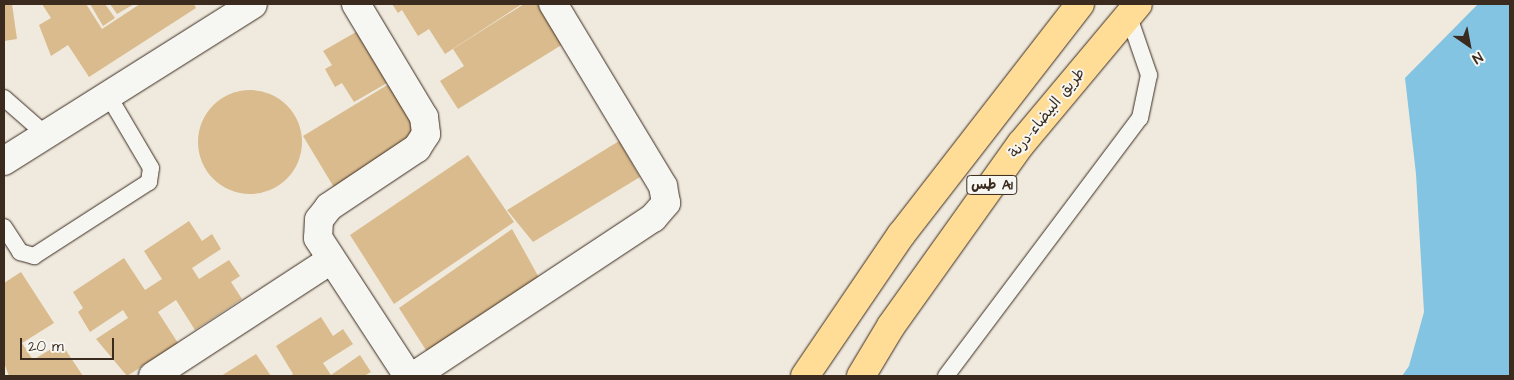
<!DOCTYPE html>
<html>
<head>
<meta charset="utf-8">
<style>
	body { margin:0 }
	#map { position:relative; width:1514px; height:380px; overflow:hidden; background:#f0eade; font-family:"Architects Daughter","Playpen Sans Arabic",sans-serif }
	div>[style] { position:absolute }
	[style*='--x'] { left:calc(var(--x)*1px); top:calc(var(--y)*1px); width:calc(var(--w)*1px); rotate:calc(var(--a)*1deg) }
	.water>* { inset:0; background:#82c4e2 }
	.building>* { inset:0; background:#d9bb8d }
	.round { border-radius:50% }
	.roads { filter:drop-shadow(0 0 1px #3b2a1e) drop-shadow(0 0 1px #3b2a1e) }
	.lane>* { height:16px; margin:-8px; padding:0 8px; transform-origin:8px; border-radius:8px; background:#f6f6f2 }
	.street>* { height:28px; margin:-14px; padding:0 14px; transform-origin:14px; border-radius:14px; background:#f6f6f2 }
	.secondary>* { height:28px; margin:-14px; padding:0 14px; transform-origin:14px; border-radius:14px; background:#f6f6f2 }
	.highway>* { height:28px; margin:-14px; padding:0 14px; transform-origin:14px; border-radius:14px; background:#ffdd96 }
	span { translate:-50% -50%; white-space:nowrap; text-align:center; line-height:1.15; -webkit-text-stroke:4px #f6f6f2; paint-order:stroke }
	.shield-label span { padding:1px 4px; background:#f6f6f2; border:1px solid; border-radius:4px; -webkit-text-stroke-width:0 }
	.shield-label { font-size:14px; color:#3b2a1e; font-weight:700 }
	.street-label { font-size:15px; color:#3b2a1e }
	.frame { position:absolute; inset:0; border:5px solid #3b2a1e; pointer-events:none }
	.north { position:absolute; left:1444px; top:20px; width:50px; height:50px; -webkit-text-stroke:4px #f6f6f2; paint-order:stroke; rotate:147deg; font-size:14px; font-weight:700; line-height:20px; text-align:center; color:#3b2a1e }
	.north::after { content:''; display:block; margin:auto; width:18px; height:22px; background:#3b2a1e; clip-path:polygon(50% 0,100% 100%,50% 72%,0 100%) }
	.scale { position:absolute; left:20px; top:338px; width:94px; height:22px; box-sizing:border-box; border:2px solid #3b2a1e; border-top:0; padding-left:6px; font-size:15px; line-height:18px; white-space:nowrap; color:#3b2a1e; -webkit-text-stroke:4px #f6f6f2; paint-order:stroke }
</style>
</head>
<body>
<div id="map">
	<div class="water">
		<i style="clip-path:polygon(1478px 4px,1510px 4px,1510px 376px,1402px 376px,1409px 366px,1424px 312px,1416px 174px,1405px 78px)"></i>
	</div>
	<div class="building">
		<i style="clip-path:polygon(4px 4px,12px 4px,17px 39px,4px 41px)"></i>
		<i style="clip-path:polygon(42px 4px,86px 4px,102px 29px,140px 4px,194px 4px,196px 8px,89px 77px,68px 45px,51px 56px,39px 25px,51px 18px)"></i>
		<i style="clip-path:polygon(90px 4px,105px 4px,115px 18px,103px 26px)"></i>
		<i style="clip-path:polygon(110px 4px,134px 4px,117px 14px)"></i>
		<i style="clip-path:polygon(392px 4px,522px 4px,445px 54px,429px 29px,418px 36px,402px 10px,398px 13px)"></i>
		<i style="clip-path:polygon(524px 4px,545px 4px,568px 41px,458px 109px,440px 81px,464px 66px,453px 49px)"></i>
		<i style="clip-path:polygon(356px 32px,387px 83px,354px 102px,342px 83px,335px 87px,325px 69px,332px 65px,323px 51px)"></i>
		<i style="clip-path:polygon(389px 84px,421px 137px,335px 189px,303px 136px)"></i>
		<i class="round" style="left:198px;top:90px;width:104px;height:104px"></i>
		<i style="clip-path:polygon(619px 141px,640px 177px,533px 242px,507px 210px)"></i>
		<i style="clip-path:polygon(468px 155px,514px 222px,394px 304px,350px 235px)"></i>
		<i style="clip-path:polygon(189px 221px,202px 241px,212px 234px,221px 249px,192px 268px,199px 279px,229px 260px,240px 276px,231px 282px,242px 299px,195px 330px,176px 300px,158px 312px,178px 343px,127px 376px,96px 339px,128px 318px,123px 310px,90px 332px,78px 312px,83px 308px,73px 292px,124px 258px,145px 290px,162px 279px,144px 251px)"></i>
		<i style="clip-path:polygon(512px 229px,542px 283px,431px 358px,399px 308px)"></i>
		<i style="clip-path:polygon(21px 272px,54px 323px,22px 343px,33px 360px,61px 343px,83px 376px,9px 376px,4px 363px,4px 283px)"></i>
		<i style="clip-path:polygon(321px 317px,333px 336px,343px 329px,353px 344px,323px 363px,331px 375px,360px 355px,371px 372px,364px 376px,290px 376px,293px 374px,276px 346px)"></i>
		<i style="clip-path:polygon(256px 354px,271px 376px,221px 376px)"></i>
	</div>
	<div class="roads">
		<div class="lane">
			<i style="--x:4;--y:98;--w:55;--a:41.3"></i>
			<i style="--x:4;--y:227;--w:30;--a:57"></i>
			<i style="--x:20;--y:252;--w:15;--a:16"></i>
			<i style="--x:34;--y:256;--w:137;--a:-32.8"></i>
			<i style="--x:149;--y:182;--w:14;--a:-82"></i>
			<i style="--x:151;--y:168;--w:85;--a:-120.5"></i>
			<i style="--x:946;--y:376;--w:323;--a:-53.1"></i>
			<i style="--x:1140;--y:118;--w:44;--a:-78.2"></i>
			<i style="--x:1149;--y:75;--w:65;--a:-109"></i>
		</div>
		<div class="street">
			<i style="--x:356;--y:4;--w:132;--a:59"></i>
			<i style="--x:424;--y:117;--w:17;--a:83"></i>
			<i style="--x:426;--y:134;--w:17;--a:123"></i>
			<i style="--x:417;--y:148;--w:106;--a:146.2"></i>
			<i style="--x:329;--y:207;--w:16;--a:128"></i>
			<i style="--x:319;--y:220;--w:18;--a:93"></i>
			<i style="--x:318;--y:238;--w:165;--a:56.9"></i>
			<i style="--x:153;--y:376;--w:212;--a:-33.1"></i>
			<i style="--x:414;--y:376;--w:287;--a:-33.5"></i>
			<i style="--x:653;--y:218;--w:20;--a:-49"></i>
			<i style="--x:666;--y:203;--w:17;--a:-100"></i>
			<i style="--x:663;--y:186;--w:213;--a:-121.1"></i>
		</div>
		<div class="secondary">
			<i style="--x:4;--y:161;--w:294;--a:-32.2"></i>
		</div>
		<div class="highway">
			<i style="--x:805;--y:376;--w:171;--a:-55.8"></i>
			<i style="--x:901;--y:235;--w:292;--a:-52.2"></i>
			<i style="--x:861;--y:376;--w:58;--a:-59"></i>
			<i style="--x:891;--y:326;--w:224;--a:-54.5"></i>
			<i style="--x:1021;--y:144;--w:182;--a:-50.1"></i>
		</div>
	</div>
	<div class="shield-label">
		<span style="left:992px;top:185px">طس A1</span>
	</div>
	<div class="street-label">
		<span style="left:1047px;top:113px;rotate:-51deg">طريق البيضاء-درنة</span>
	</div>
	<div class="frame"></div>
	<div class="north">N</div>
	<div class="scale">20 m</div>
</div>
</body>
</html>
